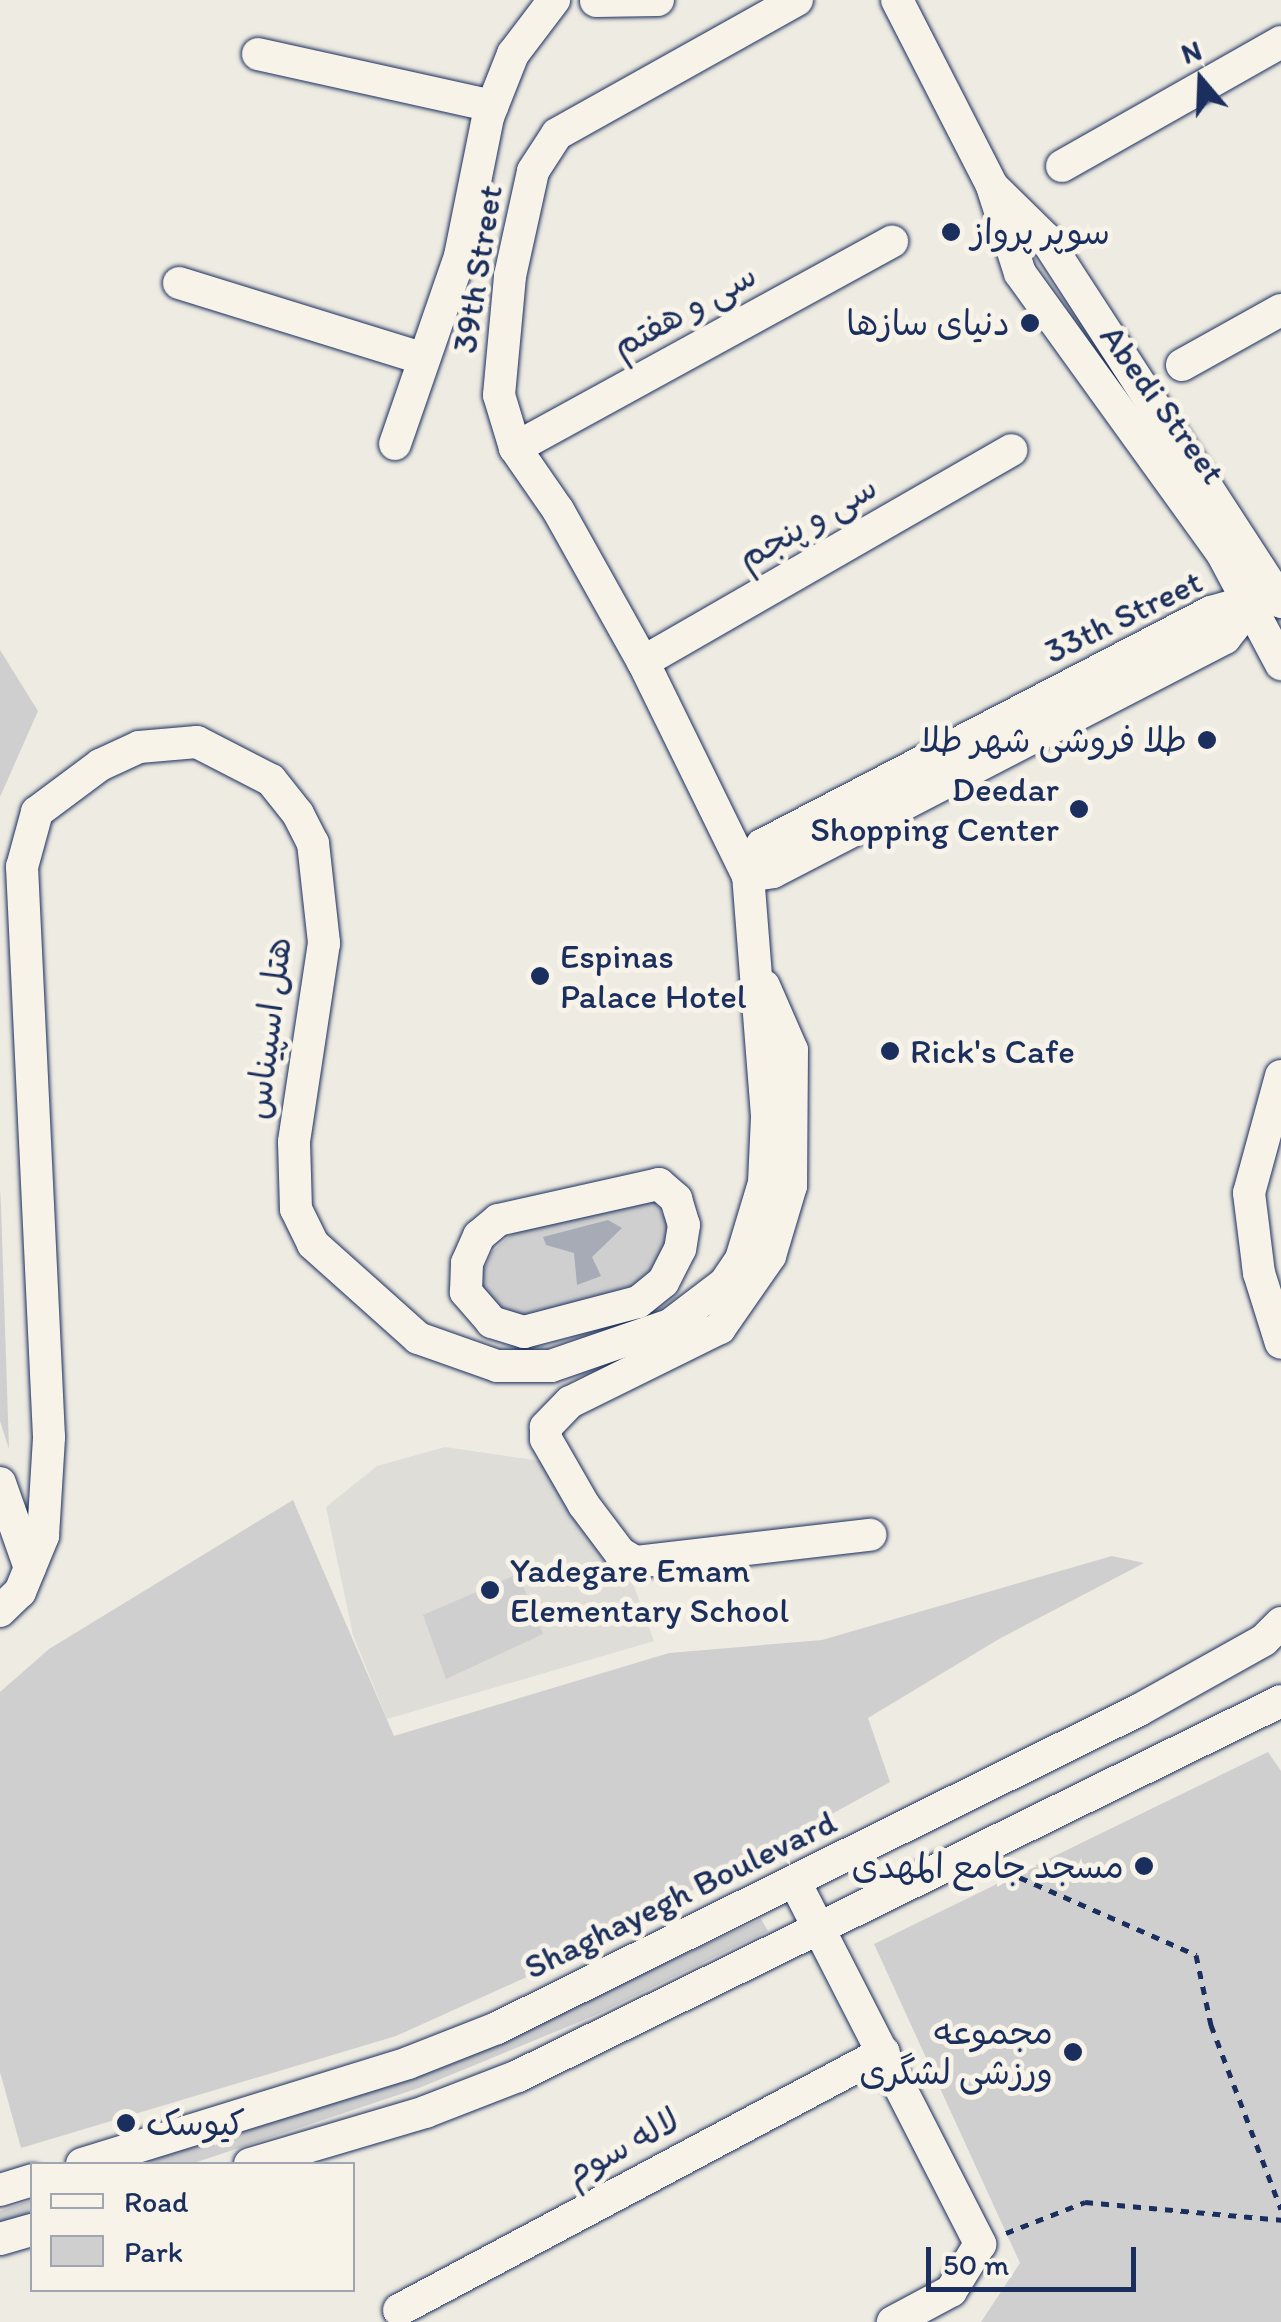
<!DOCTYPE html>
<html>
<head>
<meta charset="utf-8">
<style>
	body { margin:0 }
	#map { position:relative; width:1281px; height:2322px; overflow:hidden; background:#eeebe2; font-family:Itim,"Playpen Sans Arabic",sans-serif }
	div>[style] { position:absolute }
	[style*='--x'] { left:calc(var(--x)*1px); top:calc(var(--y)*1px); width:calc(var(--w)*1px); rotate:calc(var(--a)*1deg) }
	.built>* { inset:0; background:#deddd8 }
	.green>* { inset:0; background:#cfcfcf }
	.water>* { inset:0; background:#a6abb5 }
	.path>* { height:5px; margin-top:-2.5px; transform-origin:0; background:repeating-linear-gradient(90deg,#1b2f5e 0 8px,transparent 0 16px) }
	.roads { filter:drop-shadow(0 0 2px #1b2f5e) drop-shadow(0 0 2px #1b2f5e) }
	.minor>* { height:32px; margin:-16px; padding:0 16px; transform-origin:16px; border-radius:16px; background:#f7f3e8 }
	.dots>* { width:28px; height:28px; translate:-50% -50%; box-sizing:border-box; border:5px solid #f7f3e8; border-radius:50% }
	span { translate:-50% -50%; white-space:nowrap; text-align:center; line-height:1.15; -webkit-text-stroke:10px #f7f3e8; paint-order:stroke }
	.poi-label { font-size:35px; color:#1b2f5e }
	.left { translate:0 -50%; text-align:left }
	.right { translate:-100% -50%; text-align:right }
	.street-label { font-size:35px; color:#1b2f5e }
	.legend { position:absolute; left:30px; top:2162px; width:325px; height:130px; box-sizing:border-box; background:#f7f3e8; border:2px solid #9fa5b1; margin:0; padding:12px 18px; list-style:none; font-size:30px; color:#1b2f5e }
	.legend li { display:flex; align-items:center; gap:20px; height:50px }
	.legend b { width:50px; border:2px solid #9fa5b1 }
	.north { position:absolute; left:1151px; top:30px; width:100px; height:100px; -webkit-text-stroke:8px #f7f3e8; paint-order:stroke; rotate:341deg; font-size:28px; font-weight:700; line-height:40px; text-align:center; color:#1b2f5e }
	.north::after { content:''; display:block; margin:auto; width:35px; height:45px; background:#1b2f5e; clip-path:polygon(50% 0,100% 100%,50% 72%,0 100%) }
	.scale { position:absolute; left:926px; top:2247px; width:210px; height:45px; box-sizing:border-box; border:5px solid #1b2f5e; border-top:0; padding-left:12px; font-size:30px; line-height:35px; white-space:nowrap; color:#1b2f5e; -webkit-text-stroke:8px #f7f3e8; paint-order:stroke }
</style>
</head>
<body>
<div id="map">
	<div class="built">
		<i style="clip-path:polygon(445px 1447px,569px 1465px,619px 1545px,654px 1641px,387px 1719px,353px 1635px,326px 1507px,377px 1466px)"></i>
	</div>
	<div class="green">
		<i style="clip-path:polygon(0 650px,38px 711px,0 797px)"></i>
		<i style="clip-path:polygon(0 1189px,1px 1206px,9px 1449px,0 1421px)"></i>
		<i style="clip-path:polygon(653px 1199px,669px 1224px,666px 1252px,636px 1287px,549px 1316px,500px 1315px,478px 1281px,493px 1251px,522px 1225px)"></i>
		<i style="clip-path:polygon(293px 1500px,394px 1736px,669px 1653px,822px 1640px,1112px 1556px,1144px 1563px,999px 1639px,868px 1718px,890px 1782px,569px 1958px,396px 2036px,21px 2148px,0 2072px,0 1692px,49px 1649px)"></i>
		<i style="clip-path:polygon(518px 1574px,543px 1634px,446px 1679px,423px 1615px)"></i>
		<i style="clip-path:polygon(1268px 1752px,1281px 1771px,1281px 2322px,981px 2322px,1020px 2263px,874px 1944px)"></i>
		<i style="clip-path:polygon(761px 1919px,768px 1931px,596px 2015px,419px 2088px,191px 2164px,140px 2164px,461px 2057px)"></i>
		<i style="clip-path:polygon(32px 2200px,32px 2218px,0 2228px,0 2211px)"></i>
	</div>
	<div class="water">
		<i style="clip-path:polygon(608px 1220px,622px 1228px,592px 1257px,601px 1276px,577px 1285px,574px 1253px,546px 1245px,543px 1237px)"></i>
	</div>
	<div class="path">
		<i style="--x:1005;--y:1871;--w:209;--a:23.7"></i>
		<i style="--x:1196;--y:1955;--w:72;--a:77.9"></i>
		<i style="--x:1211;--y:2025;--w:197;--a:69.2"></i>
		<i style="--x:1006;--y:2233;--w:85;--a:-21.4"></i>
		<i style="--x:1085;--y:2202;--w:197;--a:5.2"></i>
	</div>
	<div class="roads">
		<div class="minor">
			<i style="--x:897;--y:0;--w:209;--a:62.9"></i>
			<i style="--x:992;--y:186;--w:91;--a:72.2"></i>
			<i style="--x:1020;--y:273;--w:345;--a:54.2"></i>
			<i style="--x:1222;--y:553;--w:126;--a:62"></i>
			<i style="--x:596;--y:1;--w:62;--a:-0.9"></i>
			<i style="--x:258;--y:54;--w:240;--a:12.5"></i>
			<i style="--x:1062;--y:166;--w:252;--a:-29.5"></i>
			<i style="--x:995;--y:189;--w:70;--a:44.4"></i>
			<i style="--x:1045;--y:238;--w:434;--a:57"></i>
			<i style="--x:179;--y:283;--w:254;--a:17.2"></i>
			<i style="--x:1182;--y:365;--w:113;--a:-29.1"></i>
			<i style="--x:395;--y:444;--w:199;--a:-70.9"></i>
			<i style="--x:460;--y:256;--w:142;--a:-78.6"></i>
			<i style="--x:488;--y:117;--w:68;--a:-68.4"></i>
			<i style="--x:513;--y:54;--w:68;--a:-52.8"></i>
			<i style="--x:515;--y:448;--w:430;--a:-28.7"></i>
			<i style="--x:643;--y:662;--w:425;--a:-29.9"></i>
			<i style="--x:748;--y:876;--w:34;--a:-66"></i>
			<i style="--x:762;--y:845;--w:506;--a:-27.43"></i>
			<i style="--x:1211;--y:612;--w:73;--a:-15.9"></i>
			<i style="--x:748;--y:876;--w:25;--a:-9"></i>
			<i style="--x:773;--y:872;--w:509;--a:-27.37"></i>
			<i style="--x:1225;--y:638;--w:42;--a:-51.8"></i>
			<i style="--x:764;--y:986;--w:70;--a:66.4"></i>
			<i style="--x:792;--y:1050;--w:136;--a:90.4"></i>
			<i style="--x:791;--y:1186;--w:73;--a:106.7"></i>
			<i style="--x:770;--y:1256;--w:88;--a:124.8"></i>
			<i style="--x:720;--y:1328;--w:167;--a:153.7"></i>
			<i style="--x:570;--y:1402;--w:35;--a:134"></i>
			<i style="--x:546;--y:1427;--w:12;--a:90"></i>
			<i style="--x:546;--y:1439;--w:76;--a:60.1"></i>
			<i style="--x:584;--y:1505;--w:60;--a:53.1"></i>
			<i style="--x:620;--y:1553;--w:17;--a:31"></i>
			<i style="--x:635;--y:1562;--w:237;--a:-6.6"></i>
			<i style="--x:1281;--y:1076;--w:121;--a:105.3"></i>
			<i style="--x:1249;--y:1193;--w:81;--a:82.9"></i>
			<i style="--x:1259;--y:1273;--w:73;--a:72.6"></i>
			<i style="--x:659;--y:1184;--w:23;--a:41"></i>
			<i style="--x:676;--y:1199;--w:27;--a:73"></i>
			<i style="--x:684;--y:1225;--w:24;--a:99"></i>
			<i style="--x:680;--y:1249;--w:37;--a:117"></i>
			<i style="--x:663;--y:1282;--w:32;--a:141"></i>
			<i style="--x:638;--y:1302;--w:118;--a:165.3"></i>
			<i style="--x:524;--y:1332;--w:34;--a:-163"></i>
			<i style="--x:492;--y:1322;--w:40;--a:-131"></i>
			<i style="--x:466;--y:1292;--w:29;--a:-88"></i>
			<i style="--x:467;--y:1263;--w:30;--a:-66"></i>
			<i style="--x:479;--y:1236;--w:25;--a:-40"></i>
			<i style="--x:498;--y:1220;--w:165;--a:-12.6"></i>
			<i style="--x:0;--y:1483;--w:90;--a:70.6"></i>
			<i style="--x:0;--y:1611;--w:28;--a:-44"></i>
			<i style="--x:20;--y:1592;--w:61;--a:-67.7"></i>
			<i style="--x:43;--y:1536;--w:99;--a:-86.5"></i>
			<i style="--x:49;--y:1437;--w:571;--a:-92.71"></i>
			<i style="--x:22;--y:867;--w:57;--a:-74.7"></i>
			<i style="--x:37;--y:812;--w:79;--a:-36.7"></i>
			<i style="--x:100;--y:765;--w:43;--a:-24.8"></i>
			<i style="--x:139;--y:747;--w:58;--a:-4.9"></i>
			<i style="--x:197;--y:742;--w:83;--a:27.2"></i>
			<i style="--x:271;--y:780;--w:43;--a:51.5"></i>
			<i style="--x:298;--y:814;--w:33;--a:63"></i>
			<i style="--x:313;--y:843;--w:101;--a:83.7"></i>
			<i style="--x:324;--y:943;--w:201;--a:98.6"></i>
			<i style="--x:294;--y:1142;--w:67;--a:88.3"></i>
			<i style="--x:296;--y:1209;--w:39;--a:64"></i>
			<i style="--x:313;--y:1244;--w:141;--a:41.8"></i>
			<i style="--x:418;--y:1338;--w:84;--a:19.5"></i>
			<i style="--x:497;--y:1366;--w:54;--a:0"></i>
			<i style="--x:551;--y:1366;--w:126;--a:-19"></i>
			<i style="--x:670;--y:1325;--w:69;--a:-37.4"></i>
			<i style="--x:725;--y:1283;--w:29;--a:-56"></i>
			<i style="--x:741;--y:1259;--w:79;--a:-73.2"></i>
			<i style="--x:764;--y:1183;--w:67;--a:-87.4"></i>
			<i style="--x:767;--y:1116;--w:241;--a:-94.5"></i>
			<i style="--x:748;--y:876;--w:238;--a:-116.1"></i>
			<i style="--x:643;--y:662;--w:174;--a:-119.2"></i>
			<i style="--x:558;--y:510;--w:75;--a:-124.7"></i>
			<i style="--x:515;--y:448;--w:55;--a:-106.8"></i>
			<i style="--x:499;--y:395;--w:120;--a:-84.7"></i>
			<i style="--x:510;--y:276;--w:107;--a:-77.6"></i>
			<i style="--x:533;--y:171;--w:44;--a:-57"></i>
			<i style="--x:557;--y:134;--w:275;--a:-29.2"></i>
			<i style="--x:795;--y:1882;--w:407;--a:62.9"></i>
			<i style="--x:980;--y:2244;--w:55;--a:121.7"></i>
			<i style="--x:951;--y:2291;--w:66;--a:151.9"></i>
			<i style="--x:82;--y:2164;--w:341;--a:-17.2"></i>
			<i style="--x:408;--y:2063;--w:96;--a:-21.5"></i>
			<i style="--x:497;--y:2028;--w:716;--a:-26.35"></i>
			<i style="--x:1139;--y:1710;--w:143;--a:-29.2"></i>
			<i style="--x:1264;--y:1640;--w:24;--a:-45"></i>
			<i style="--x:250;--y:2164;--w:183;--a:-16.5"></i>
			<i style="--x:425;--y:2112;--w:100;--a:-21.2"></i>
			<i style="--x:518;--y:2076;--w:850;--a:-26.17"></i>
			<i style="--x:0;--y:2190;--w:34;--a:-17"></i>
			<i style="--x:0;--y:2239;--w:33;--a:-16"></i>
			<i style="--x:399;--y:2310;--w:549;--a:-28.01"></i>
		</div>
	</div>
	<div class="dots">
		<i style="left:951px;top:232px;background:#1b2f5e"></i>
		<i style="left:1030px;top:323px;background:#1b2f5e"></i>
		<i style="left:1207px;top:740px;background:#1b2f5e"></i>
		<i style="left:1079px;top:809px;background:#1b2f5e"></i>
		<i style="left:540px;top:976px;background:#1b2f5e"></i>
		<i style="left:890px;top:1051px;background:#1b2f5e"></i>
		<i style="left:490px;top:1590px;background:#1b2f5e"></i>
		<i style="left:1144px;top:1866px;background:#1b2f5e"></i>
		<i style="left:1073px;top:2052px;background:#1b2f5e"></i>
		<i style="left:126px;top:2123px;background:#1b2f5e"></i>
	</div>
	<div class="poi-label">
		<span class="left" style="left:971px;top:232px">سوپر پرواز</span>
		<span class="right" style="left:1010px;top:323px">دنیای سازها</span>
		<span class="right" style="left:1187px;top:740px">طلا فروشی شهر طلا</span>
		<span class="right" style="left:1059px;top:809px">Deedar<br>Shopping Center</span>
		<span class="left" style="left:560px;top:976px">Espinas<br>Palace Hotel</span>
		<span class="left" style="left:910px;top:1051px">Rick's Cafe</span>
		<span class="left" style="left:510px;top:1590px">Yadegare Emam<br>Elementary School</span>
		<span class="right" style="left:1124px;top:1866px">مسجد جامع المهدی</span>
		<span class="right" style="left:1053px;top:2052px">مجموعه<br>ورزشی لشگری</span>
		<span class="left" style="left:146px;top:2123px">کیوسک</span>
	</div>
	<div class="street-label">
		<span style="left:477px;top:269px;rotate:-81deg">39th Street</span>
		<span style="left:684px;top:310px;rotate:-29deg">سی و هفتم</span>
		<span style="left:1163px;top:404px;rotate:54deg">Abedi Street</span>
		<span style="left:807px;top:522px;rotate:-30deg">سی و پنجم</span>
		<span style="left:1123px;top:616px;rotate:-26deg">33th Street</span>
		<span style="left:268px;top:1028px;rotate:-83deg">هتل اسپیناس</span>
		<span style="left:680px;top:1894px;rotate:-26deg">Shaghayegh Boulevard</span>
		<span style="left:622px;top:2146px;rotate:-28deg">لاله سوم</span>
	</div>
	<ul class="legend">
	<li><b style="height:12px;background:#f7f3e8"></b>Road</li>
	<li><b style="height:28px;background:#cfcfcf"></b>Park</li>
	</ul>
	<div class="north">N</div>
	<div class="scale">50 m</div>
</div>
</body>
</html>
